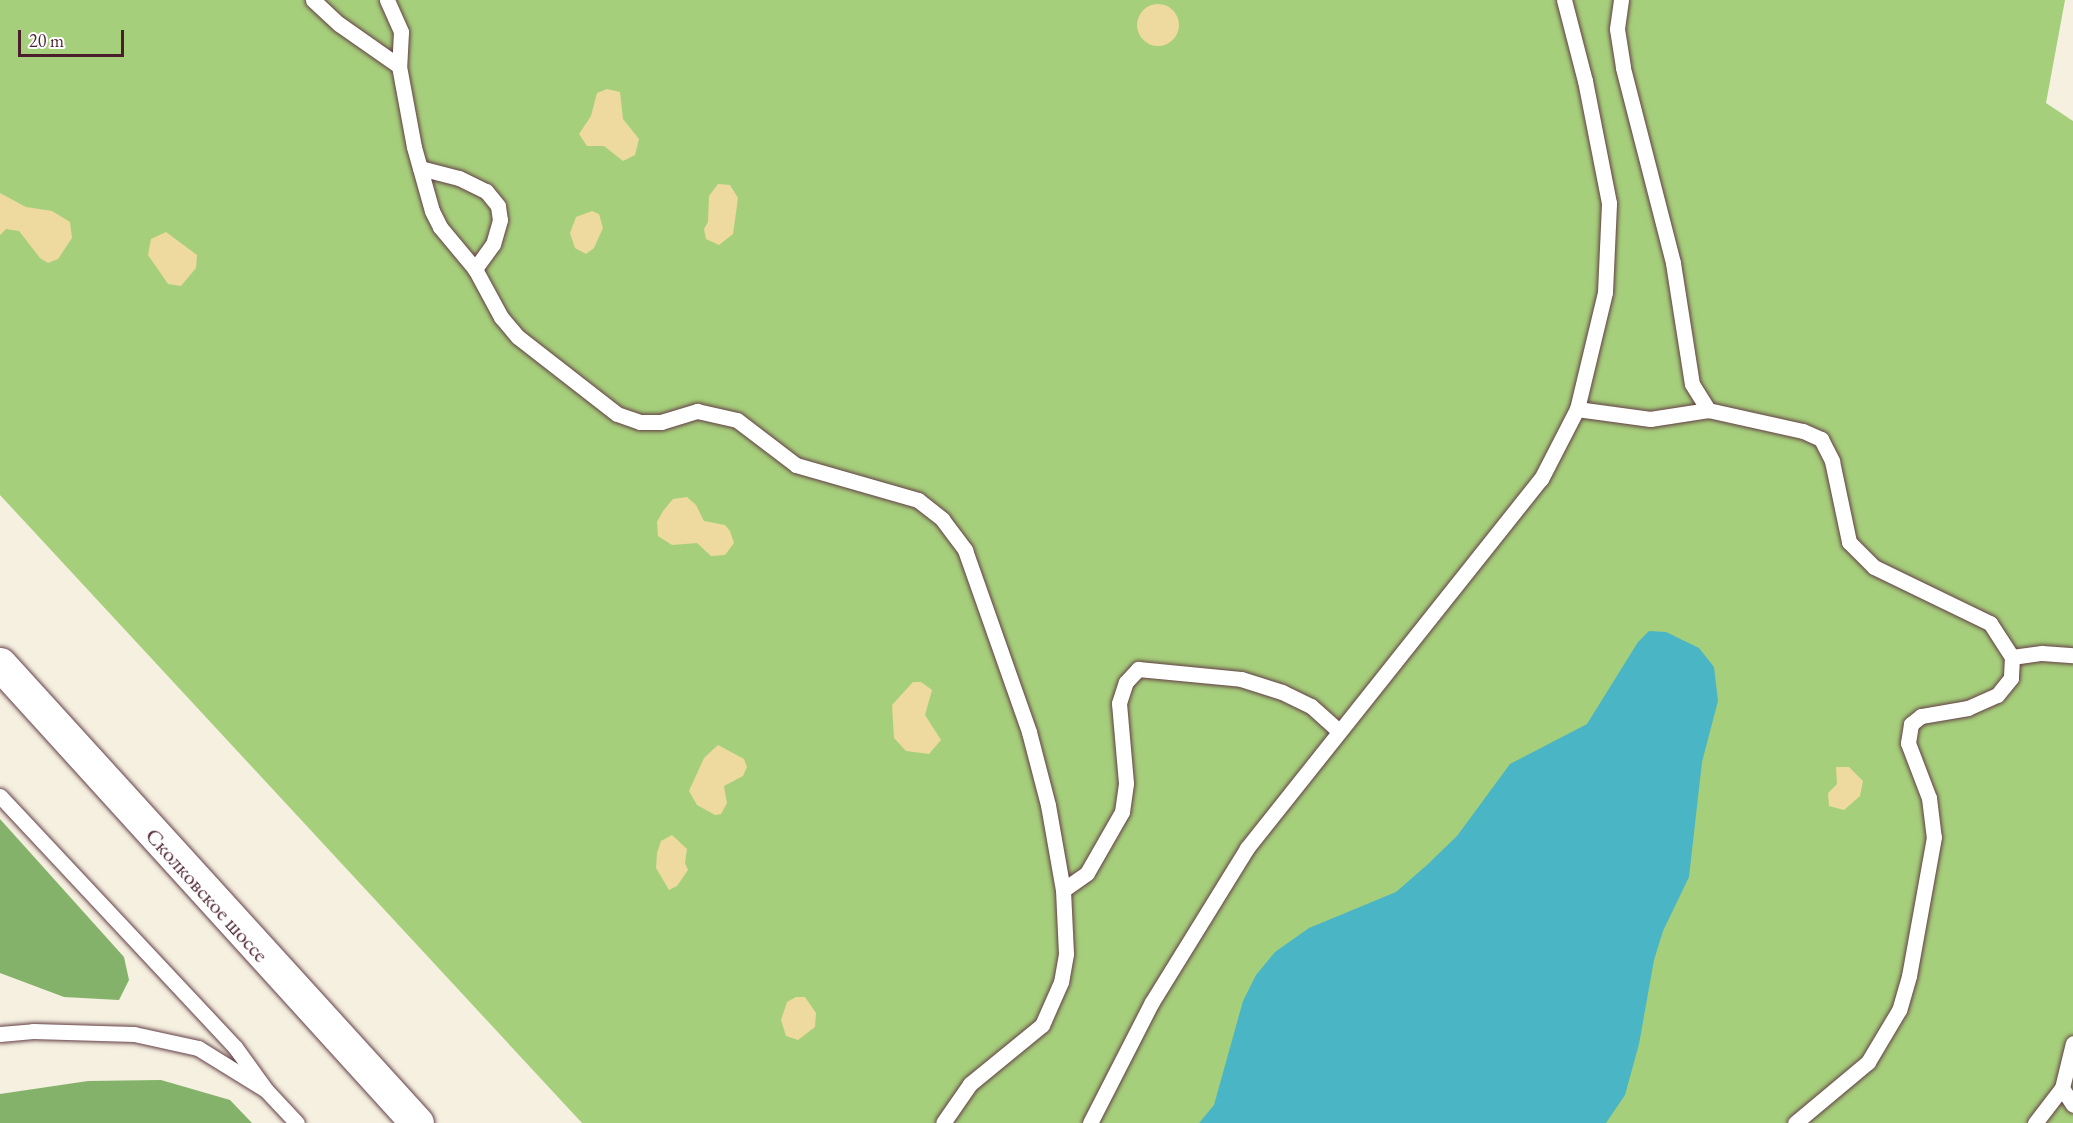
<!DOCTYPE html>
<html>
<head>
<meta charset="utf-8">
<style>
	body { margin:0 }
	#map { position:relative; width:2073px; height:1123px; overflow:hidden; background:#f5f0e0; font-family:"EB Garamond",serif }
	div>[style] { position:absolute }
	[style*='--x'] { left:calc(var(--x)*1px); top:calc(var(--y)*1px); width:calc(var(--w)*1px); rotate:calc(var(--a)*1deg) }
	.green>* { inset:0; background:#a6cf7b }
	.forest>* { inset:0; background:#84b26b }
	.sand>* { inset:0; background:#eeda9e }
	.round { border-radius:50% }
	.water>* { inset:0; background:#49b5c5 }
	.roads { filter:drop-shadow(0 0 2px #643e46) drop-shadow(0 0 2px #643e46) }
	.service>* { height:15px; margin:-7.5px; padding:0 7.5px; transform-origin:7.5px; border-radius:7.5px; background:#fff }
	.tertiary>* { height:33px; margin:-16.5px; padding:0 16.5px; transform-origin:16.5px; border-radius:16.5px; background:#fff }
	span { translate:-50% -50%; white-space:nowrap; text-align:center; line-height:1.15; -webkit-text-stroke:4.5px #fff; paint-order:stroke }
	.street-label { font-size:22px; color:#4a1f2b }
	.scale { position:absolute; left:18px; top:30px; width:106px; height:27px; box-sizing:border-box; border:3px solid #4a1f2b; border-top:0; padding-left:8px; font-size:18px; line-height:21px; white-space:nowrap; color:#4a1f2b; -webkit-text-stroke:4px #fff; paint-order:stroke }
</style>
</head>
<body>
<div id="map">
	<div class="green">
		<i style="clip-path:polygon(0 0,2065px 0,2046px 103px,2073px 121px,2073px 1123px,582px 1123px,0 495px)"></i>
	</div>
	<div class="forest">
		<i style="clip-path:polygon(0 819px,124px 957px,129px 980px,119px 1000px,64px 997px,0 973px)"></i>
		<i style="clip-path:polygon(161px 1080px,230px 1100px,252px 1123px,0 1123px,0 1094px,88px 1081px)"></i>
	</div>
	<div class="sand">
		<i class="round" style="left:1137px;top:4px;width:42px;height:42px"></i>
		<i style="clip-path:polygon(607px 89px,620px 92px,623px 119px,639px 139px,635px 155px,623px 161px,604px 146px,587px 146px,579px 134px,591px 116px,597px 93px)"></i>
		<i style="clip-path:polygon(718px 184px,730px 185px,738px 198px,733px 234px,719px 245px,706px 239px,704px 229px,708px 222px,709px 196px)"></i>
		<i style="clip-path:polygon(0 193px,26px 207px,52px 211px,70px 222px,72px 238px,58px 259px,48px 263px,40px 258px,19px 231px,6px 229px,0 235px)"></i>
		<i style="clip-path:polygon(592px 211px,599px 214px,603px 228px,594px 248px,586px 254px,575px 248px,570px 233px,576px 217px)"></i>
		<i style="clip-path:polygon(166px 232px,197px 255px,196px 268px,181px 286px,168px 284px,148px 255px,151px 239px)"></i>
		<i style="clip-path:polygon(687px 497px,696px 505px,704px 521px,725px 525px,730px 531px,734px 543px,725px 555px,711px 556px,697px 543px,672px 545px,658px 536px,657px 522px,663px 511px,673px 499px)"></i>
		<i style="clip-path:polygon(913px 682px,921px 682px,932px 690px,925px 715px,941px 740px,929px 754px,906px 751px,894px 738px,892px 705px)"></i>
		<i style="clip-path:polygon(718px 745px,744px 759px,747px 767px,743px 776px,724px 786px,727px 803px,721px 814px,715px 815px,697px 805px,689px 791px,704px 758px)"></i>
		<i style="clip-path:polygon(1836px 767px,1849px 767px,1863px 781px,1860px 796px,1844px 810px,1829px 806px,1828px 793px,1837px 784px)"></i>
		<i style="clip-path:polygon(672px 835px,687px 849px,685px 863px,688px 870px,677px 886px,669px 890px,656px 868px,657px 853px,661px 841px)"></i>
		<i style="clip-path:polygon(796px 997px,805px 997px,816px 1013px,815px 1027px,798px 1040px,786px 1036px,781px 1020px,787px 1002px)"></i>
	</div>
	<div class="water">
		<i style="clip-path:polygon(1649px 631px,1666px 632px,1699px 648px,1714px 667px,1718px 701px,1702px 762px,1689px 877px,1663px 931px,1654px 960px,1639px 1044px,1625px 1095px,1606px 1123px,1199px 1123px,1214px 1105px,1243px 1001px,1256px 975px,1275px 952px,1309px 928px,1396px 892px,1427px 865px,1457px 836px,1510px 764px,1587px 724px,1638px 642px)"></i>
	</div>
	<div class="roads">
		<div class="service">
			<i style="--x:313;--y:0;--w:35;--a:43"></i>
			<i style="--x:339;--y:24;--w:73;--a:35"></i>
			<i style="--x:387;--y:0;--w:35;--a:66"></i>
			<i style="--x:401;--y:32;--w:34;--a:93"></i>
			<i style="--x:399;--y:66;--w:82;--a:79.5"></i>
			<i style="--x:414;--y:147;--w:66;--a:74.3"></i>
			<i style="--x:432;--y:211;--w:18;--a:63"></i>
			<i style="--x:440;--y:227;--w:55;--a:50.2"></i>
			<i style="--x:475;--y:269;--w:55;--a:61.6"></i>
			<i style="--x:501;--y:317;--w:26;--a:50"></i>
			<i style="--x:518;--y:337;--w:125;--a:37.9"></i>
			<i style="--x:617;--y:414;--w:24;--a:19"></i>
			<i style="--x:640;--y:422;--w:21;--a:0"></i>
			<i style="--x:661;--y:422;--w:38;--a:-17"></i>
			<i style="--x:697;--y:411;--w:41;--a:12.7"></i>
			<i style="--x:737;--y:420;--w:74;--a:37.3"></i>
			<i style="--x:796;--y:465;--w:127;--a:16"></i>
			<i style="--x:918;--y:500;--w:31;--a:38"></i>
			<i style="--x:942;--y:519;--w:39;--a:53"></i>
			<i style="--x:965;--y:550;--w:193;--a:70.6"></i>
			<i style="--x:1029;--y:732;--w:75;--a:75.4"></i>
			<i style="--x:1048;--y:805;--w:86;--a:80"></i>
			<i style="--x:1063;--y:890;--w:64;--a:87.3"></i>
			<i style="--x:1066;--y:954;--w:28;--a:100"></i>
			<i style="--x:1061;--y:982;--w:47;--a:113.8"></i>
			<i style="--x:1042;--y:1025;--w:93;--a:140.7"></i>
			<i style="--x:970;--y:1084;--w:47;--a:124.7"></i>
			<i style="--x:1621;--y:0;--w:29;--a:98"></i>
			<i style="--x:1617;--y:29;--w:39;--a:81"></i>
			<i style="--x:1623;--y:68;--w:201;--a:75.6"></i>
			<i style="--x:1673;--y:263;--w:122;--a:81.1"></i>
			<i style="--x:1692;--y:384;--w:31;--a:58"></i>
			<i style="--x:420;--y:168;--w:40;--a:14.4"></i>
			<i style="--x:459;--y:178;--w:30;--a:26"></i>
			<i style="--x:486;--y:191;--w:19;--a:51"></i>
			<i style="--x:498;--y:206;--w:14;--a:82"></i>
			<i style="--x:500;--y:220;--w:25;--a:106"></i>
			<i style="--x:493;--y:244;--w:31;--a:126"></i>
			<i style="--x:1577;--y:409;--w:74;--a:7.8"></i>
			<i style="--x:1650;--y:419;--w:59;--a:-8.8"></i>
			<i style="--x:1708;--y:410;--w:97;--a:12.5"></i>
			<i style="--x:1803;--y:431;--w:20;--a:24"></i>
			<i style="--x:1821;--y:439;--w:25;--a:63"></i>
			<i style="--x:1832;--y:461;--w:83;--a:78.1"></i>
			<i style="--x:1849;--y:542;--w:35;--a:45"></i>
			<i style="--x:1874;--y:567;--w:129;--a:25.8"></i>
			<i style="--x:1990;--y:623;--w:40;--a:57.1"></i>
			<i style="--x:2012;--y:657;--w:21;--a:93"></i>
			<i style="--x:2011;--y:678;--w:22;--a:129"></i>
			<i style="--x:1997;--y:695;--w:32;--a:156"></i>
			<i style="--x:1968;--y:708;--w:48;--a:170.3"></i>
			<i style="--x:1921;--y:716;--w:13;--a:141"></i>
			<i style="--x:1911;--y:724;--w:19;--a:99"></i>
			<i style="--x:1908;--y:743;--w:59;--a:69.1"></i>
			<i style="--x:1929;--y:798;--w:39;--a:83"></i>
			<i style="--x:1934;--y:837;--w:141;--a:100.2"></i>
			<i style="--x:1909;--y:976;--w:35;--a:106"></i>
			<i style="--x:1899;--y:1010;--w:61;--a:120.8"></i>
			<i style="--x:1868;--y:1062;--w:95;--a:140.1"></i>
			<i style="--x:2012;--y:657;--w:30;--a:-8"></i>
			<i style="--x:2042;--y:653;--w:31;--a:4"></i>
			<i style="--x:0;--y:796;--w:344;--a:46.9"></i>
			<i style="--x:235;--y:1047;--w:53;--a:54.2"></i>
			<i style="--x:1063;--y:890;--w:29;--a:-35"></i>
			<i style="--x:1087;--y:873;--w:70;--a:-60.2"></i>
			<i style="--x:1122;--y:812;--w:29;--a:-82"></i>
			<i style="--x:1126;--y:783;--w:80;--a:-95"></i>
			<i style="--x:1119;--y:703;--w:22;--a:-72"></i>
			<i style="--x:1126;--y:682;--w:18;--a:-47"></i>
			<i style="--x:1138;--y:669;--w:103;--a:5.5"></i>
			<i style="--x:1241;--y:679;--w:43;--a:17.6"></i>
			<i style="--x:1282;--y:692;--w:32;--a:26"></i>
			<i style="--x:1311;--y:706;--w:38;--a:42"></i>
			<i style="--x:0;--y:1034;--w:33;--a:-5"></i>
			<i style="--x:33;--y:1031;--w:101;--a:1.7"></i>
			<i style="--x:134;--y:1034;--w:66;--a:12.3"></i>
			<i style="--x:198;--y:1048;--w:80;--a:31.7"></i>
			<i style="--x:266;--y:1090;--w:45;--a:46.8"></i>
			<i style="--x:2062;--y:1088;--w:20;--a:57"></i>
			<i style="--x:1090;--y:1123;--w:136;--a:-62.9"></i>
			<i style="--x:1152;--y:1002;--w:181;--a:-58.3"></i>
			<i style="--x:1247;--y:848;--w:472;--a:-51.5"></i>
			<i style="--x:1541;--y:479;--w:79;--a:-62.8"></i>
			<i style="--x:1577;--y:409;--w:120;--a:-76.5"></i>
			<i style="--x:1605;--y:292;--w:89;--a:-87.4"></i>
			<i style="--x:1609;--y:203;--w:124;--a:-101.1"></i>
			<i style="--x:1585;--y:81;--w:84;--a:-104.5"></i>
			<i style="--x:2035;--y:1123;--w:44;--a:-52.4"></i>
			<i style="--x:2062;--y:1088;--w:46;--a:-76.3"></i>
		</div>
		<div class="tertiary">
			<i style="--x:0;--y:664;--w:620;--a:47.74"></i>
		</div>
	</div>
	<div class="street-label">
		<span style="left:207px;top:895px;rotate:48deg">Сколковское шоссе</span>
	</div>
	<div class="scale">20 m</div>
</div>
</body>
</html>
